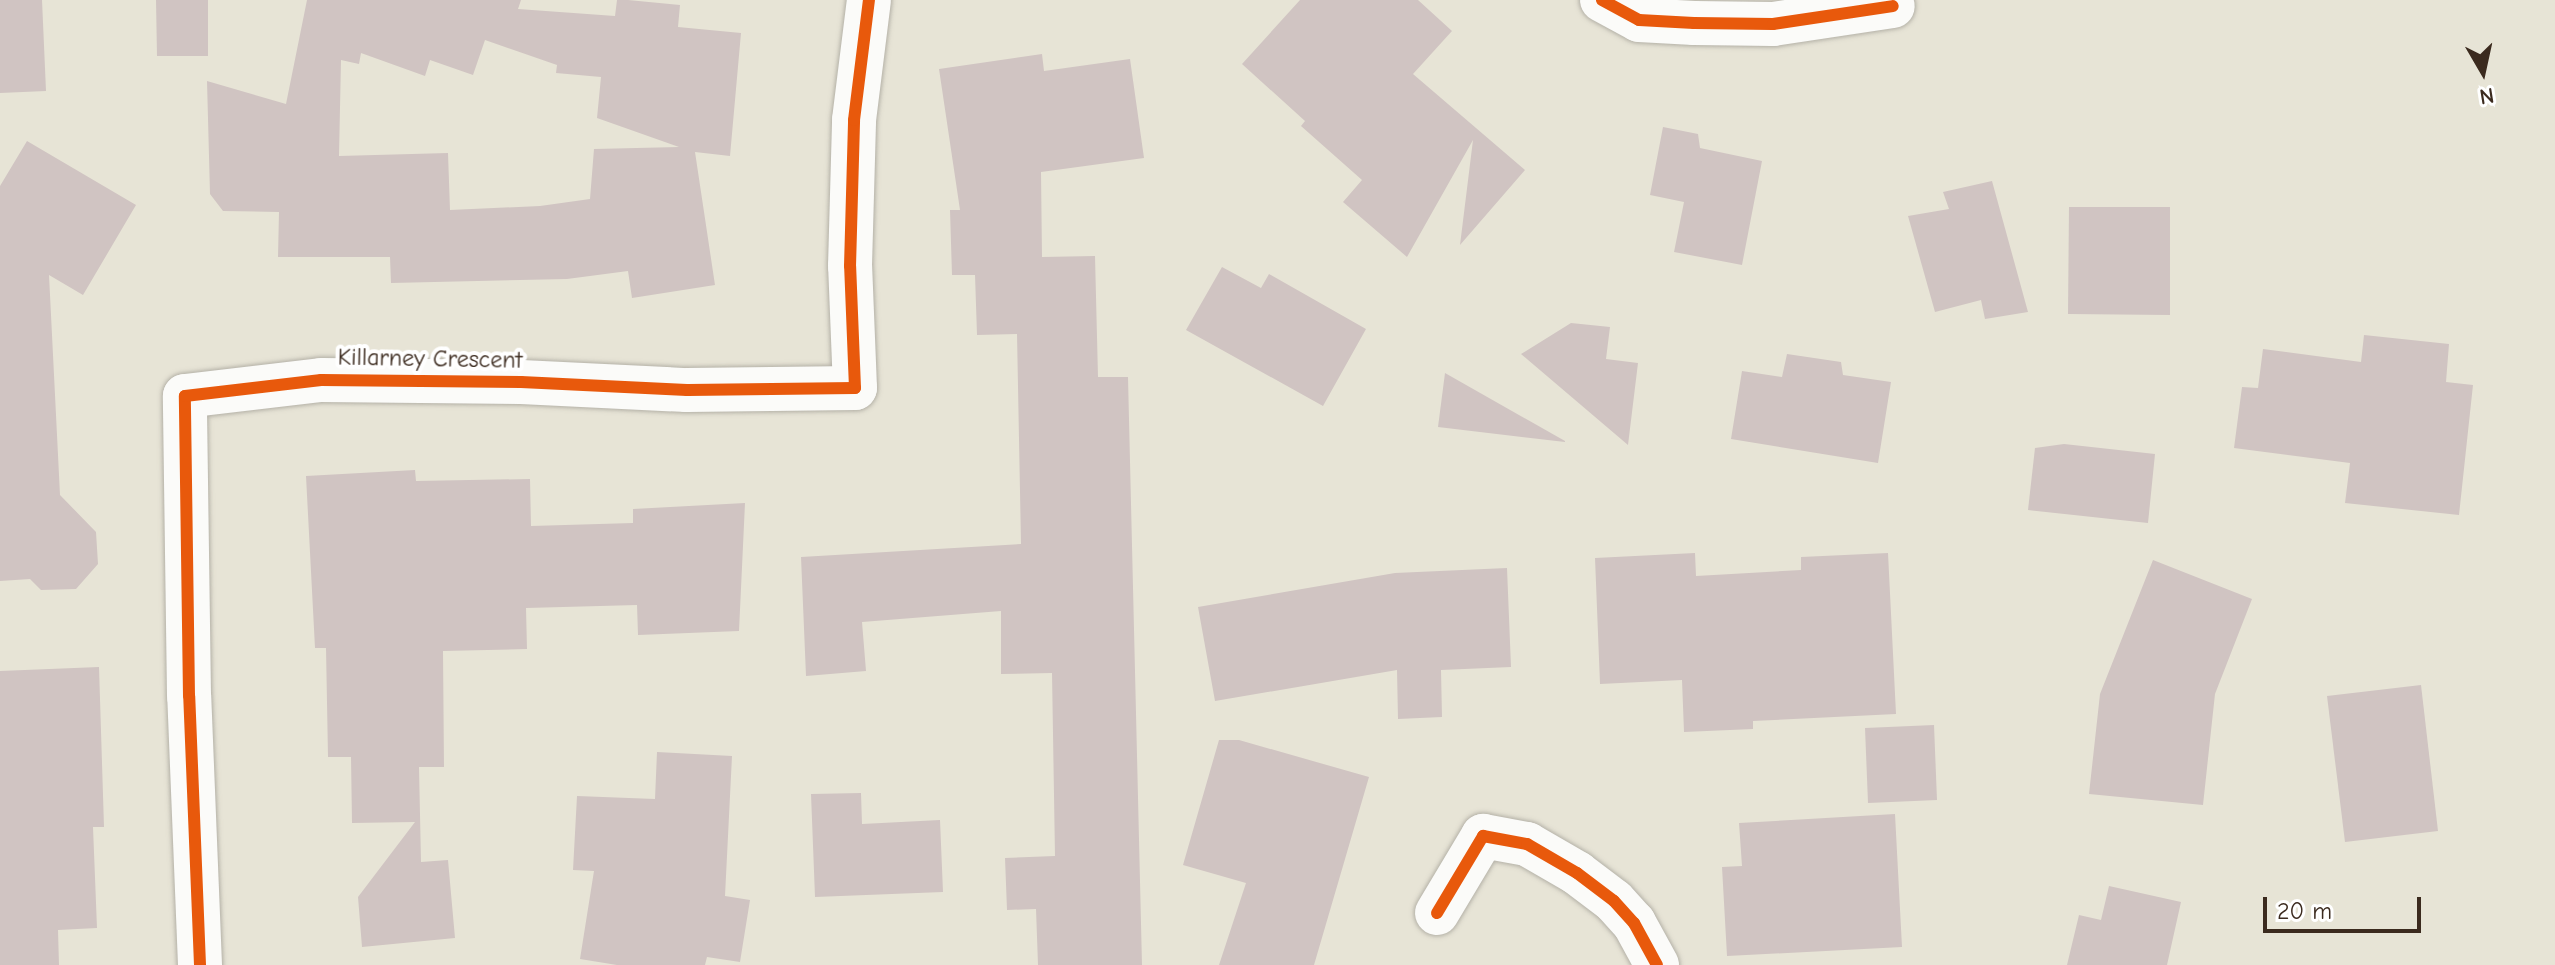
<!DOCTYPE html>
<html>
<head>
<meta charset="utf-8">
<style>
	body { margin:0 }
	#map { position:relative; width:2555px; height:965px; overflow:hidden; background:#e7e4d6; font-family:"Comic Neue",sans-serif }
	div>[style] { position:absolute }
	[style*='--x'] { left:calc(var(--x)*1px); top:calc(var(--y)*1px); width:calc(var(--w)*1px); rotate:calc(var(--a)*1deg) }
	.building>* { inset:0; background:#d0c4c2 }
	.roads { filter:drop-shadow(0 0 2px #b4b1a7) drop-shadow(0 0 2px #b4b1a7) }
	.minor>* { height:44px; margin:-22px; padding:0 22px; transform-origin:22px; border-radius:22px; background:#fbfbf9 }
	.cycleway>* { height:12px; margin:-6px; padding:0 6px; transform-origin:6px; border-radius:6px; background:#e8590c }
	span { translate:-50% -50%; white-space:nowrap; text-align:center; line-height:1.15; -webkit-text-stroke:8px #fff; paint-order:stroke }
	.street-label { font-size:24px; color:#3b2a1e }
	.north { position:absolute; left:2443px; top:32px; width:80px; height:80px; -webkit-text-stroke:6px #fff; paint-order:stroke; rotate:171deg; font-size:22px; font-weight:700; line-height:32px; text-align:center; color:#3b2a1e }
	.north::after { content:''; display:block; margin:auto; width:28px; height:36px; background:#3b2a1e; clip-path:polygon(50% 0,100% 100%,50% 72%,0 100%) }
	.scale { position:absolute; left:2263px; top:897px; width:158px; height:36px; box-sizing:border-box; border:4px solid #3b2a1e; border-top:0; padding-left:10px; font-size:24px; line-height:28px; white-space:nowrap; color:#3b2a1e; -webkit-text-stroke:6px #fff; paint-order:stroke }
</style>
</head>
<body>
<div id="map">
	<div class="building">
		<i style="clip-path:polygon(0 0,42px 0,46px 91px,0 93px)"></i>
		<i style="clip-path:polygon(156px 0,208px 0,208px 56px,157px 56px)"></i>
		<i style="clip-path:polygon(evenodd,307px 0,521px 0,518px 9px,615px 16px,617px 0,628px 0,680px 5px,678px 27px,741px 33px,730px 156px,695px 152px,715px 285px,632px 298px,628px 271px,567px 279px,391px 283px,390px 257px,278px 257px,279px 212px,223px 211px,210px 194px,207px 81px,286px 104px,307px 0,485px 40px,557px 65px,556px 73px,601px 77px,597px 118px,679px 147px,594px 149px,590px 199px,540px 206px,450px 210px,448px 153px,339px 156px,341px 60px,359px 64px,361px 53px,425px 76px,430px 60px,473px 75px,485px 40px)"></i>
		<i style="clip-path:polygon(1300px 0,1418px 0,1452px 31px,1413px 74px,1525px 170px,1460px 245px,1473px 140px,1407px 257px,1343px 202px,1362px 180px,1301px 126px,1305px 121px,1242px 64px)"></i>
		<i style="clip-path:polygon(1042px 54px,1044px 71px,1130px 59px,1144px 158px,1041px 172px,1042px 257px,1095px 256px,1098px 377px,1128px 377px,1142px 965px,1038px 965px,1036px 909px,1007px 910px,1005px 858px,1055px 856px,1052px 673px,1001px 674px,1001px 611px,862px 622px,866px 671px,806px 676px,801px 557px,1021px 544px,1017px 334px,977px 335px,975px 275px,952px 275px,950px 210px,960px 210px,939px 69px)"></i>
		<i style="clip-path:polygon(1663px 127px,1698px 134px,1700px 148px,1762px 161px,1742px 265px,1674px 252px,1684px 202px,1650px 195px)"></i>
		<i style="clip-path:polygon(27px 141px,136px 205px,83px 295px,49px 275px,60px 495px,96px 532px,98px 564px,76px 589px,41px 590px,30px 579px,0 581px,0 186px)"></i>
		<i style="clip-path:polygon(1992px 181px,2028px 312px,1985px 319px,1981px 300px,1935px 312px,1908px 216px,1949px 209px,1943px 192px)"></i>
		<i style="clip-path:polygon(2069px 207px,2170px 207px,2170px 315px,2068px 314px)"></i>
		<i style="clip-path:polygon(1222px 267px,1261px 288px,1269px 274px,1366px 329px,1323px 406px,1186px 330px)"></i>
		<i style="clip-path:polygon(1571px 323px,1610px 327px,1606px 359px,1638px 363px,1628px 445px,1521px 354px)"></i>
		<i style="clip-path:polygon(2364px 335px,2449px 344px,2446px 382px,2473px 385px,2459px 515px,2345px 503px,2350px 463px,2234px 448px,2242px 387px,2258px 388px,2263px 349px,2361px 362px)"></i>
		<i style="clip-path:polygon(1787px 354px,1841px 362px,1843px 375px,1891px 382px,1878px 463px,1731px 439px,1742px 371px,1782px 377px)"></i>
		<i style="clip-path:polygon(1445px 373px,1565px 441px,1565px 442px,1438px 427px)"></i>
		<i style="clip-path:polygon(2064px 444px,2155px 454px,2148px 523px,2028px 510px,2035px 448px)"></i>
		<i style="clip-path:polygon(415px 470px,416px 481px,530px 479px,531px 526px,633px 523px,633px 509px,745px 503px,739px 631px,638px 635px,637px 605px,526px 608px,527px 649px,443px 651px,444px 767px,419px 767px,421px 862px,448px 860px,455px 938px,362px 947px,358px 897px,415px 822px,352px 823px,351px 757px,328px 757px,326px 648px,315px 648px,306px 476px)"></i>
		<i style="clip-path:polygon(1695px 553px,1696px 576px,1801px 570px,1801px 557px,1888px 553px,1896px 714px,1753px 721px,1753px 729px,1684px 732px,1682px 680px,1600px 684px,1595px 558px)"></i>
		<i style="clip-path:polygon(2153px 560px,2252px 599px,2215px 694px,2203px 805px,2089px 794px,2100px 694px)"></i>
		<i style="clip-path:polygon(1507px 568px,1511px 667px,1441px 670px,1442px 717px,1398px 719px,1397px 670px,1215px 701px,1198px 607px,1395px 573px)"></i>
		<i style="clip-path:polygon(99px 667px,104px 827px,93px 827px,97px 928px,58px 930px,59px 965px,0 965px,0 671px)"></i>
		<i style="clip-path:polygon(2421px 685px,2438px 831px,2345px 842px,2327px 696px)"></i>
		<i style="clip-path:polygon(1934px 725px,1937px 800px,1868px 803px,1865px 728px)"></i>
		<i style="clip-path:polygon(1219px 740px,1239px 740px,1369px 777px,1314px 965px,1219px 965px,1246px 883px,1183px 865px)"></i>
		<i style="clip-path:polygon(657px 752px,732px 756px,725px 896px,750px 900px,740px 962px,707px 957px,705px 965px,617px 965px,580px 959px,594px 871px,573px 870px,577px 796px,655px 799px)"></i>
		<i style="clip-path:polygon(861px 793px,862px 824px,940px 820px,943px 892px,815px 897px,811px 794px)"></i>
		<i style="clip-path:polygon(1895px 814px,1902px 947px,1727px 956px,1722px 867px,1742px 866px,1739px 823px)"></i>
		<i style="clip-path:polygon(2109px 886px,2181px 902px,2167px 965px,2067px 965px,2079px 915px,2101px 920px)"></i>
	</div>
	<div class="roads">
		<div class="minor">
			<i style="--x:1602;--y:0;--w:42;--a:28.4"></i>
			<i style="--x:1639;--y:20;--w:55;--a:3.1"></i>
			<i style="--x:1694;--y:23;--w:79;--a:0.7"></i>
			<i style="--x:1773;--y:24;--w:121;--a:-8.5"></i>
			<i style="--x:1437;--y:913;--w:90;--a:-59.1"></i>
			<i style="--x:1483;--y:836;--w:45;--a:10.3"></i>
			<i style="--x:1527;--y:844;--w:58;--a:30.1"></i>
			<i style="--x:1577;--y:873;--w:46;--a:37.1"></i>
			<i style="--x:1614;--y:901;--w:30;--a:48"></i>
			<i style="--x:1634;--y:923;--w:48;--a:61.3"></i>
			<i style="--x:200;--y:965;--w:269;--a:-92.3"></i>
			<i style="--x:189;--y:696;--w:300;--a:-90.8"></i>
			<i style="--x:185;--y:396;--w:137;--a:-6.7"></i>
			<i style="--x:321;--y:380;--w:200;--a:0.6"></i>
			<i style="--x:521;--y:382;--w:166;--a:2.8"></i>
			<i style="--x:687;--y:390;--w:168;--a:-0.7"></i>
			<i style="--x:855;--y:388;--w:122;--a:-92.3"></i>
			<i style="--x:850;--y:266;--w:146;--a:-88.4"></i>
			<i style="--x:854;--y:120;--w:121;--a:-82.9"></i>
		</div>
	</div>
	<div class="cycleway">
		<i style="--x:1602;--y:0;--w:42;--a:28.4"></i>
		<i style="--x:1639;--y:20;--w:55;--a:3.1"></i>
		<i style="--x:1694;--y:23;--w:79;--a:0.7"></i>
		<i style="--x:1773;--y:24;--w:121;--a:-8.5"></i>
		<i style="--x:1437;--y:913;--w:90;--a:-59.1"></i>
		<i style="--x:1483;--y:836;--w:45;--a:10.3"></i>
		<i style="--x:1527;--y:844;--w:58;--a:30.1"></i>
		<i style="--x:1577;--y:873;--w:46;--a:37.1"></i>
		<i style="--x:1614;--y:901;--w:30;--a:48"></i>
		<i style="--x:1634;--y:923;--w:48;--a:61.3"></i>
		<i style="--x:200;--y:965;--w:269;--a:-92.3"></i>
		<i style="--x:189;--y:696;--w:300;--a:-90.8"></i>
		<i style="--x:185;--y:396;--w:137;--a:-6.7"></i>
		<i style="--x:321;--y:380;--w:200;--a:0.6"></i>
		<i style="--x:521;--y:382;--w:166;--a:2.8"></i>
		<i style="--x:687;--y:390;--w:168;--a:-0.7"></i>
		<i style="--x:855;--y:388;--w:122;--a:-92.3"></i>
		<i style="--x:850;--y:266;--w:146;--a:-88.4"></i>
		<i style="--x:854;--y:120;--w:121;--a:-82.9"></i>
	</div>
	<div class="street-label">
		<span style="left:430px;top:359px;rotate:1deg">Killarney Crescent</span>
	</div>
	<div class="north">N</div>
	<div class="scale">20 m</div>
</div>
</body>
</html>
